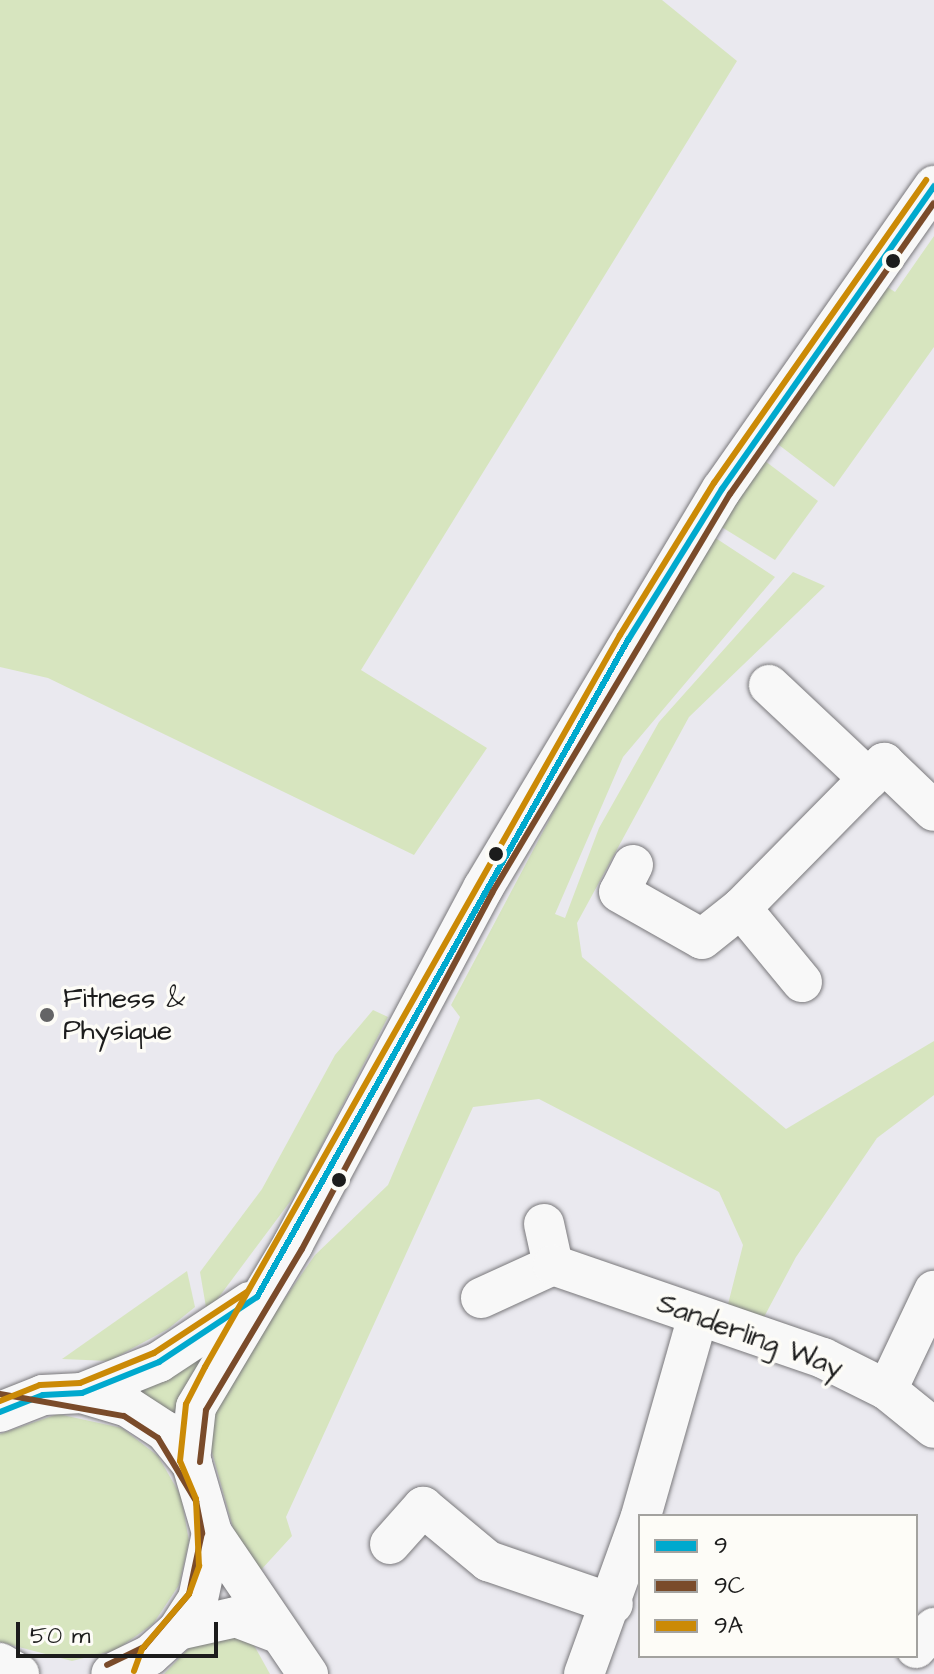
<!DOCTYPE html>
<html>
<head>
<meta charset="utf-8">
<style>
	body { margin:0 }
	#map { position:relative; width:934px; height:1674px; overflow:hidden; background:#eae9ef; font-family:"Architects Daughter",sans-serif }
	div>[style] { position:absolute }
	[style*='--x'] { left:calc(var(--x)*1px); top:calc(var(--y)*1px); width:calc(var(--w)*1px); rotate:calc(var(--a)*1deg) }
	.green>* { inset:0; background:#d7e5bf }
	.roads { filter:drop-shadow(0 0 2px #79787b) drop-shadow(0 0 2px #79787b) }
	.minor>* { height:40px; margin:-20px; padding:0 20px; transform-origin:20px; border-radius:20px; background:#f8f8f8 }
	.bus-1>* { height:6px; margin:-3px; padding:0 3px; transform-origin:3px; border-radius:3px; background:#00a9ce }
	.bus-2>* { height:6px; margin:-3px; padding:0 3px; transform-origin:3px; border-radius:3px; background:#7a4b2a }
	.bus-3>* { height:6px; margin:-3px; padding:0 3px; transform-origin:3px; border-radius:3px; background:#cb8a06 }
	.dots>* { width:22px; height:22px; translate:-50% -50%; box-sizing:border-box; border:4px solid #fdfcf7; border-radius:50% }
	span { translate:-50% -50%; white-space:nowrap; text-align:center; line-height:1.15; -webkit-text-stroke:7px #fdfcf7; paint-order:stroke }
	.poi-label { font-size:28px; color:#1c1c1c }
	.left { translate:0 -50%; text-align:left }
	.street-label { font-size:28px; color:#1c1c1c }
	.legend { position:absolute; left:638px; top:1514px; width:280px; height:144px; box-sizing:border-box; background:#fdfcf7; border:2px solid #a3a29f; margin:0; padding:10px 14px; list-style:none; font-size:24px; color:#1c1c1c }
	.legend li { display:flex; align-items:center; gap:16px; height:40px }
	.legend b { width:40px; border:2px solid #a3a29f }
	.scale { position:absolute; left:16px; top:1622px; width:202px; height:36px; box-sizing:border-box; border:4px solid #1c1c1c; border-top:0; padding-left:10px; font-size:24px; line-height:28px; white-space:nowrap; color:#1c1c1c; -webkit-text-stroke:6px #fdfcf7; paint-order:stroke }
</style>
</head>
<body>
<div id="map">
	<div class="green">
		<i style="clip-path:polygon(0 0,662px 0,737px 61px,361px 670px,487px 748px,414px 855px,48px 678px,0 667px)"></i>
		<i style="clip-path:polygon(934px 236px,934px 347px,834px 487px,775px 442px,886px 286px,895px 292px)"></i>
		<i style="clip-path:polygon(765px 461px,818px 501px,775px 560px,720px 526px)"></i>
		<i style="clip-path:polygon(714px 537px,775px 577px,623px 757px,555px 914px,565px 918px,599px 828px,659px 722px,793px 572px,825px 586px,689px 717px,577px 923px,582px 957px,786px 1129px,934px 1041px,934px 1095px,877px 1138px,796px 1257px,755px 1334px,723px 1324px,743px 1245px,719px 1192px,539px 1099px,473px 1107px,286px 1517px,292px 1536px,260px 1571px,235px 1535px,210px 1445px,213px 1401px,315px 1255px,388px 1185px,460px 1017px,451px 1005px,590px 743px)"></i>
		<i style="clip-path:polygon(373px 1010px,388px 1017px,298px 1191px,207px 1313px,200px 1272px,262px 1189px,335px 1055px)"></i>
		<i style="clip-path:polygon(187px 1271px,195px 1307px,168px 1329px,109px 1361px,62px 1359px)"></i>
		<i style="clip-path:polygon(221px 1329px,182px 1424px,131px 1389px)"></i>
		<i style="clip-path:polygon(58px 1414px,122px 1428px,158px 1456px,181px 1496px,189px 1541px,179px 1585px,153px 1624px,116px 1650px,72px 1661px,0 1642px,0 1434px)"></i>
		<i style="clip-path:polygon(226px 1633px,251px 1640px,270px 1674px,164px 1674px,194px 1643px)"></i>
	</div>
	<div class="roads">
		<div class="minor">
			<i style="--x:769;--y:685;--w:137;--a:43.2"></i>
			<i style="--x:633;--y:865;--w:30;--a:117"></i>
			<i style="--x:619;--y:892;--w:95;--a:29.5"></i>
			<i style="--x:702;--y:939;--w:50;--a:-38.5"></i>
			<i style="--x:802;--y:982;--w:96;--a:-129.5"></i>
			<i style="--x:741;--y:908;--w:204;--a:-45.4"></i>
			<i style="--x:884;--y:763;--w:69;--a:43.8"></i>
			<i style="--x:544;--y:1224;--w:42;--a:77.6"></i>
			<i style="--x:481;--y:1298;--w:79;--a:-24.6"></i>
			<i style="--x:553;--y:1265;--w:286;--a:19"></i>
			<i style="--x:823;--y:1358;--w:72;--a:26.6"></i>
			<i style="--x:887;--y:1390;--w:60;--a:39"></i>
			<i style="--x:887;--y:1390;--w:110;--a:-64.6"></i>
			<i style="--x:82;--y:1393;--w:48;--a:16.9"></i>
			<i style="--x:128;--y:1407;--w:44;--a:33"></i>
			<i style="--x:165;--y:1431;--w:43;--a:50.7"></i>
			<i style="--x:192;--y:1464;--w:72;--a:73.8"></i>
			<i style="--x:212;--y:1533;--w:67;--a:102"></i>
			<i style="--x:198;--y:1599;--w:37;--a:123"></i>
			<i style="--x:178;--y:1630;--w:38;--a:138"></i>
			<i style="--x:150;--y:1655;--w:43;--a:154"></i>
			<i style="--x:0;--y:1412;--w:46;--a:-21.6"></i>
			<i style="--x:43;--y:1395;--w:39;--a:-3"></i>
			<i style="--x:82;--y:1393;--w:83;--a:-21.9"></i>
			<i style="--x:159;--y:1362;--w:109;--a:-33.4"></i>
			<i style="--x:190;--y:1461;--w:54;--a:-83.7"></i>
			<i style="--x:196;--y:1407;--w:190;--a:-59.2"></i>
			<i style="--x:293;--y:1244;--w:404;--a:-61.9"></i>
			<i style="--x:483;--y:888;--w:465;--a:-59.1"></i>
			<i style="--x:722;--y:489;--w:370;--a:-55"></i>
			<i style="--x:641;--y:1516;--w:208;--a:-74.1"></i>
			<i style="--x:212;--y:1533;--w:171;--a:55.8"></i>
			<i style="--x:390;--y:1544;--w:50;--a:-48.3"></i>
			<i style="--x:423;--y:1507;--w:85;--a:39.7"></i>
			<i style="--x:488;--y:1561;--w:132;--a:19"></i>
			<i style="--x:178;--y:1630;--w:59;--a:-12.6"></i>
			<i style="--x:236;--y:1617;--w:40;--a:21"></i>
			<i style="--x:916;--y:1648;--w:27;--a:-48"></i>
			<i style="--x:0;--y:1663;--w:22;--a:30"></i>
			<i style="--x:584;--y:1674;--w:165;--a:-70.1"></i>
		</div>
	</div>
	<div class="bus-1">
		<i style="--x:0;--y:1412;--w:46;--a:-21.6"></i>
		<i style="--x:43;--y:1395;--w:39;--a:-3"></i>
		<i style="--x:82;--y:1393;--w:83;--a:-21.9"></i>
		<i style="--x:159;--y:1362;--w:118;--a:-33.6"></i>
		<i style="--x:257;--y:1297;--w:755;--a:-60.55"></i>
		<i style="--x:628;--y:640;--w:178;--a:-58.1"></i>
		<i style="--x:722;--y:489;--w:370;--a:-55"></i>
	</div>
	<div class="bus-2">
		<i style="--x:0;--y:1394;--w:126;--a:10.1"></i>
		<i style="--x:124;--y:1416;--w:40;--a:32.9"></i>
		<i style="--x:158;--y:1438;--w:74;--a:58.9"></i>
		<i style="--x:196;--y:1501;--w:33;--a:79"></i>
		<i style="--x:202;--y:1533;--w:62;--a:102"></i>
		<i style="--x:189;--y:1594;--w:70;--a:130.3"></i>
		<i style="--x:144;--y:1647;--w:41;--a:154.1"></i>
		<i style="--x:200;--y:1462;--w:52;--a:-83.4"></i>
		<i style="--x:206;--y:1410;--w:187;--a:-59.2"></i>
		<i style="--x:302;--y:1249;--w:404;--a:-61.9"></i>
		<i style="--x:492;--y:893;--w:465;--a:-59.2"></i>
		<i style="--x:730;--y:494;--w:355;--a:-55"></i>
	</div>
	<div class="bus-3">
		<i style="--x:0;--y:1401;--w:43;--a:-21.8"></i>
		<i style="--x:40;--y:1385;--w:40;--a:-2.9"></i>
		<i style="--x:80;--y:1383;--w:80;--a:-22.1"></i>
		<i style="--x:154;--y:1353;--w:111;--a:-33.3"></i>
		<i style="--x:134;--y:1671;--w:23;--a:-70"></i>
		<i style="--x:142;--y:1649;--w:72;--a:-49.5"></i>
		<i style="--x:189;--y:1594;--w:30;--a:-70"></i>
		<i style="--x:199;--y:1566;--w:67;--a:-92.6"></i>
		<i style="--x:196;--y:1499;--w:41;--a:-112.8"></i>
		<i style="--x:180;--y:1461;--w:57;--a:-84"></i>
		<i style="--x:186;--y:1404;--w:42;--a:-62.8"></i>
		<i style="--x:205;--y:1367;--w:841;--a:-60.45"></i>
		<i style="--x:620;--y:635;--w:179;--a:-58.3"></i>
		<i style="--x:714;--y:483;--w:370;--a:-55"></i>
	</div>
	<div class="dots">
		<i style="left:893px;top:261px;background:#1c1c1c"></i>
		<i style="left:496px;top:854px;background:#1c1c1c"></i>
		<i style="left:47px;top:1015px;background:#646466"></i>
		<i style="left:339px;top:1180px;background:#1c1c1c"></i>
	</div>
	<div class="poi-label">
		<span class="left" style="left:63px;top:1015px">Fitness &amp;<br>Physique</span>
	</div>
	<div class="street-label">
		<span style="left:750px;top:1336px;rotate:20deg">Sanderling Way</span>
	</div>
	<ul class="legend">
	<li><b style="height:10px;background:#00a9ce"></b>9</li>
	<li><b style="height:10px;background:#7a4b2a"></b>9C</li>
	<li><b style="height:10px;background:#cb8a06"></b>9A</li>
	</ul>
	<div class="scale">50 m</div>
</div>
</body>
</html>
